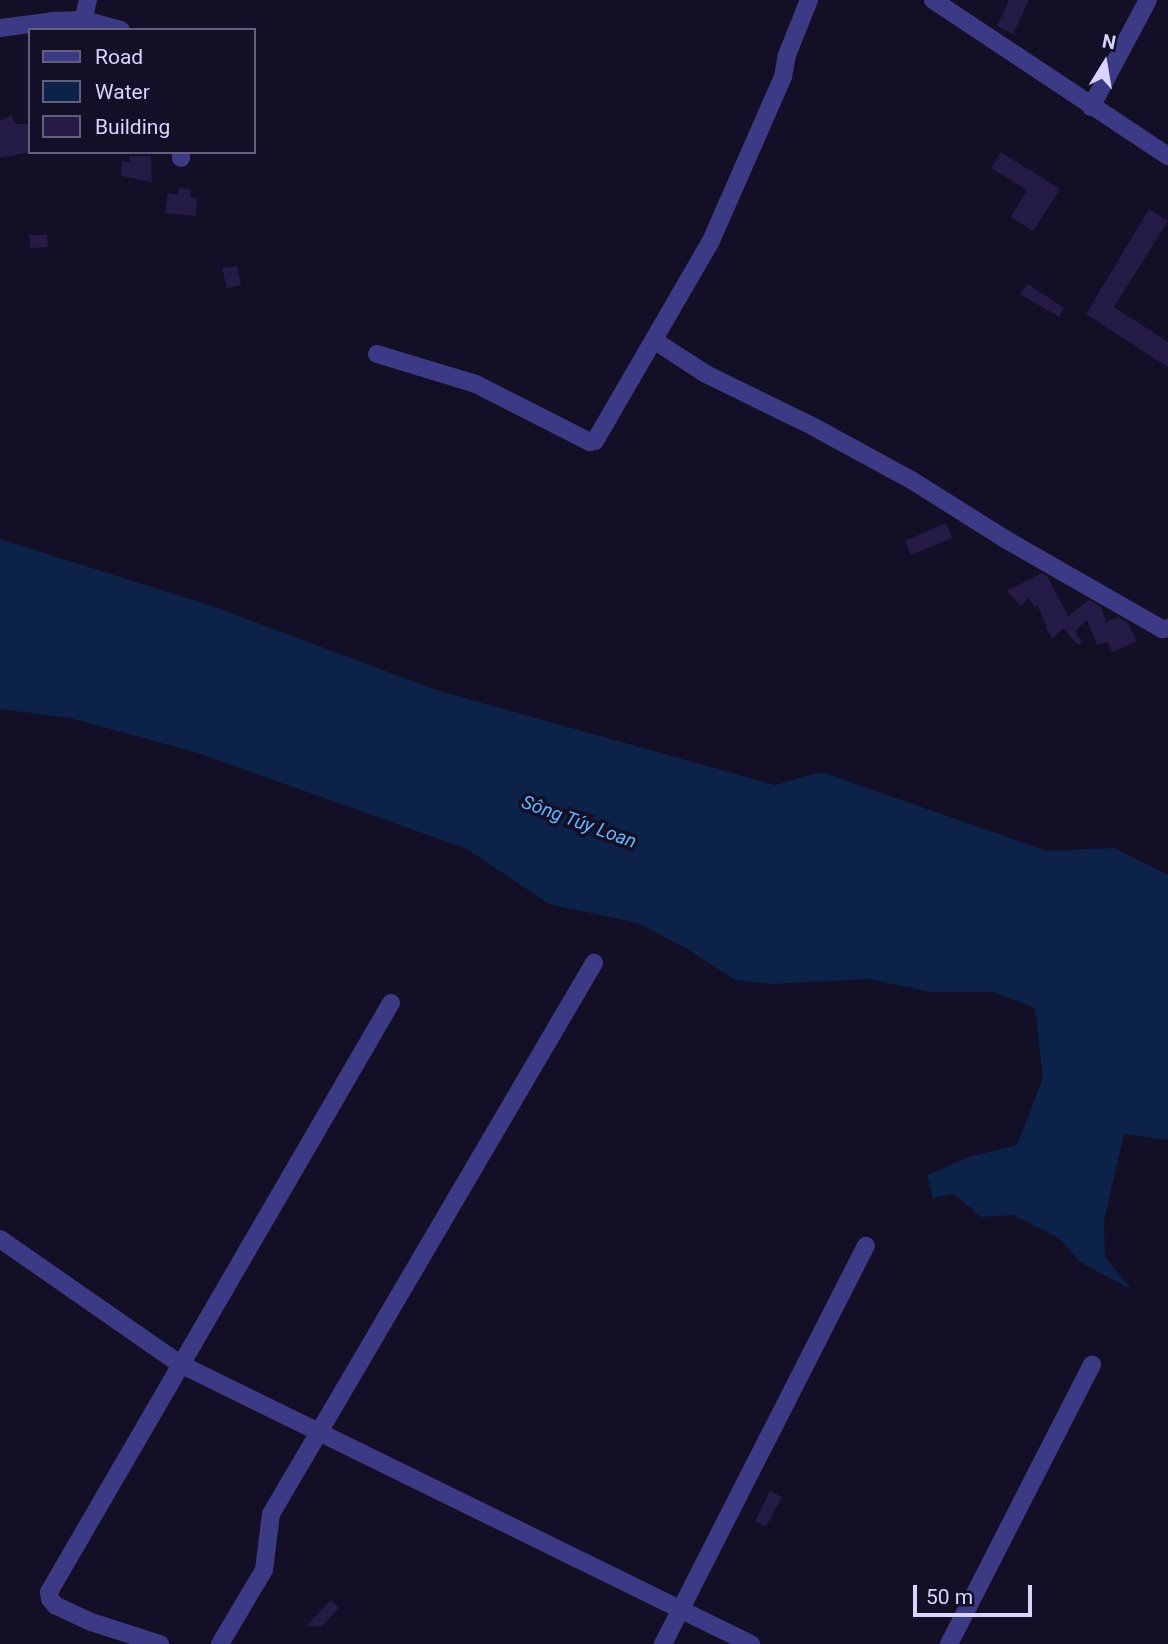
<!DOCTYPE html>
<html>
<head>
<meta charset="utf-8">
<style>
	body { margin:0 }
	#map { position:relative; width:1168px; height:1644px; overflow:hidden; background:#130f26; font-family:Roboto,sans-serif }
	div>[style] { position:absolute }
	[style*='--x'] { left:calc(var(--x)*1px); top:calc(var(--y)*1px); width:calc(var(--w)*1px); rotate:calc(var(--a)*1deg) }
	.water>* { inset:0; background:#0c2248 }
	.building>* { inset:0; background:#241b47 }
	.minor>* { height:18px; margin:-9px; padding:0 9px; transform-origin:9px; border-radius:9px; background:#3d3a85 }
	span { translate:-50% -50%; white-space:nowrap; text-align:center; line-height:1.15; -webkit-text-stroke:7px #130f26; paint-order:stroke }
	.water-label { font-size:19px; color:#62b6ff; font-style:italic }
	.legend { position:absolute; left:28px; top:28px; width:228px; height:126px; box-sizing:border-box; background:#130f26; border:2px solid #625e7d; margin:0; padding:9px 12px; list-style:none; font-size:21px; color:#d9d4ff }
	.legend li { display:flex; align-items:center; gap:14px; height:35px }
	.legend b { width:35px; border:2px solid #625e7d }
	.north { position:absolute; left:1070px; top:28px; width:70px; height:70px; -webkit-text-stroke:5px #130f26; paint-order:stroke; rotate:11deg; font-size:19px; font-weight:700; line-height:28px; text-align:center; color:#d9d4ff }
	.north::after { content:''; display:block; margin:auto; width:24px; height:32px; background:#d9d4ff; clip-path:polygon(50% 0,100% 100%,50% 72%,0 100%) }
	.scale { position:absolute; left:913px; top:1585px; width:119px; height:32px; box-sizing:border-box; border:4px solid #d9d4ff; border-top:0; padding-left:9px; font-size:21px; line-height:24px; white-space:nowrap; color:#d9d4ff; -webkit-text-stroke:5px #130f26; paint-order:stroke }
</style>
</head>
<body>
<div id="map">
	<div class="water">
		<i style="clip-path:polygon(0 539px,215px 607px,436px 690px,775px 785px,821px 772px,1047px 851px,1114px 848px,1168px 875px,1168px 1140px,1124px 1134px,1104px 1221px,1105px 1257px,1132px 1290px,1080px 1262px,1059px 1238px,1013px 1215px,981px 1217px,954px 1194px,933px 1198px,927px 1175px,969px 1157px,1017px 1145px,1043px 1078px,1035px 1008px,993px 992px,930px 992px,869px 979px,772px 984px,735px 980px,689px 950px,638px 923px,549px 904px,467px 849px,195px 752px,70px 718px,0 709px)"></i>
	</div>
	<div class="building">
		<i style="clip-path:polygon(1009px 0,1029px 0,1013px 34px,997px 26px)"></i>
		<i style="clip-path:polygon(11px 115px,16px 124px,30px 124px,30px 152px,0 158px,0 121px)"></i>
		<i style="clip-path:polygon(1001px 152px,1060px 189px,1033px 231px,1011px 217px,1027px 190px,991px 168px)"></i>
		<i style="clip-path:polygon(129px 156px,151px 156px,152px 182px,121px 176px,122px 161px,130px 162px)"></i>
		<i style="clip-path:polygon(179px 188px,191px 189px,190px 197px,197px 198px,196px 216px,165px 213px,168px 193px,178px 195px)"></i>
		<i style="clip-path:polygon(1149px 209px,1168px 221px,1114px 307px,1168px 342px,1168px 367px,1086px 314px)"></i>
		<i style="clip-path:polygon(29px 235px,47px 235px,48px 247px,30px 248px)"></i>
		<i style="clip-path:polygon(237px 266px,241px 285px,227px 288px,222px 268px)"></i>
		<i style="clip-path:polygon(1028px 284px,1064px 308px,1059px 317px,1020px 294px)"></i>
		<i style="clip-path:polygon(946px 523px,952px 538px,911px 555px,905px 541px)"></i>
		<i style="clip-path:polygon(1042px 573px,1047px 576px,1068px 616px,1089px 600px,1101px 607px,1106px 622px,1118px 617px,1128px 623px,1137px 641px,1112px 652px,1108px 642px,1097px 645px,1087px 620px,1075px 631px,1082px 643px,1078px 645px,1063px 628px,1053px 638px,1045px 628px,1047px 627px,1037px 605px,1034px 607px,1029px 598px,1021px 606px,1007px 591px)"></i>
		<i style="clip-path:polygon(770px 1491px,782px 1497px,766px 1527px,755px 1521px)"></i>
		<i style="clip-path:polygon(331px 1600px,339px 1608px,322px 1626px,305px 1627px)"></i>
	</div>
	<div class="minor">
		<i style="--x:933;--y:0;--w:282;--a:33.6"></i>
		<i style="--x:0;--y:28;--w:53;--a:-7.5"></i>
		<i style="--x:53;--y:21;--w:31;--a:-2"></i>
		<i style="--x:84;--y:20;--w:38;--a:15"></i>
		<i style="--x:81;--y:30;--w:31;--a:-77"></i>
		<i style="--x:1091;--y:107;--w:121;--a:-62"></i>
		<i style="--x:181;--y:152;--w:6;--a:90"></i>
		<i style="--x:655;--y:341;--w:61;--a:32.9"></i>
		<i style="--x:706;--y:374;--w:120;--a:26.1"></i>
		<i style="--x:814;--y:427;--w:113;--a:28.6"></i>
		<i style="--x:913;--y:481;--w:109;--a:32.2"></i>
		<i style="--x:1005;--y:539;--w:181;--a:29.8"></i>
		<i style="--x:1162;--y:629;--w:6;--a:-9"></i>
		<i style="--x:377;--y:354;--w:103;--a:16.9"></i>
		<i style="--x:476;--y:384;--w:128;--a:27"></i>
		<i style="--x:590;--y:442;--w:5;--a:-11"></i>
		<i style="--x:595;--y:441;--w:229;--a:-59.9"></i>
		<i style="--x:710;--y:243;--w:181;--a:-66.3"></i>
		<i style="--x:783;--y:77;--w:22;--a:-80"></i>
		<i style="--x:787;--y:55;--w:59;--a:-68.2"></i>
		<i style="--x:0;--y:1239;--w:219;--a:34.8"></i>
		<i style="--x:180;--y:1364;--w:636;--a:26.12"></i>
		<i style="--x:160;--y:1644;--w:72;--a:-162.3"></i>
		<i style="--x:91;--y:1622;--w:38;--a:-155"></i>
		<i style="--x:56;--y:1606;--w:9;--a:-131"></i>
		<i style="--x:50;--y:1599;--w:7;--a:-98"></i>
		<i style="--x:49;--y:1592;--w:681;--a:-59.86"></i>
		<i style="--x:220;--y:1644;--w:86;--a:-59.3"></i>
		<i style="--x:264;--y:1570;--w:56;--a:-82.9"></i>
		<i style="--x:271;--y:1514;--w:639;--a:-59.62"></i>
		<i style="--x:663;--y:1644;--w:447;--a:-63"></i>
		<i style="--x:949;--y:1644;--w:314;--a:-62.9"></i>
	</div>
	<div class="water-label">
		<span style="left:579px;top:822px;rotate:20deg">Sông Túy Loan</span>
	</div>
	<ul class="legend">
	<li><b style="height:9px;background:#3d3a85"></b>Road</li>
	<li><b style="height:19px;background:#0c2248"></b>Water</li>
	<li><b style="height:19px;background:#241b47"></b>Building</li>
	</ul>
	<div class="north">N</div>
	<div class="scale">50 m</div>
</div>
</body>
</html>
